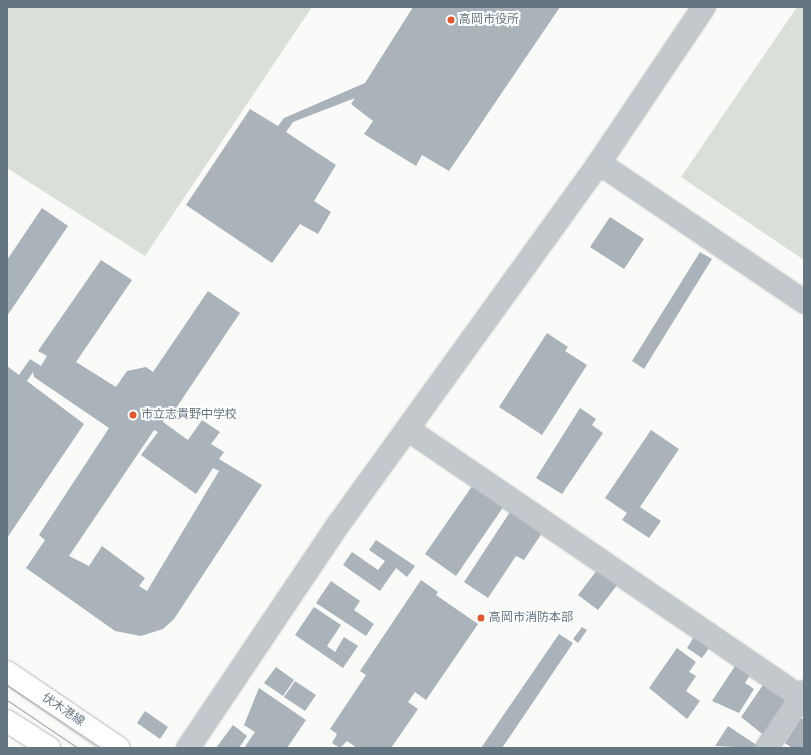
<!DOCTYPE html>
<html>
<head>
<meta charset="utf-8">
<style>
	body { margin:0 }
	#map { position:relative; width:811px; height:755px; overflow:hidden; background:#fafaf8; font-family:Roboto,"Noto Sans JP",sans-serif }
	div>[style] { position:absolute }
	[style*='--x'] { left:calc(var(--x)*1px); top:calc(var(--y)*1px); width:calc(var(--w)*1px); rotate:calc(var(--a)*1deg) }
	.green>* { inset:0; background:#dadfd7 }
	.building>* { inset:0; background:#aab3b9 }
	.roads { filter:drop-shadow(0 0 1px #b5babe) drop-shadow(0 0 1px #b5babe) }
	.minor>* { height:22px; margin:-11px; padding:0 11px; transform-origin:11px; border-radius:11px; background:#c3c8cc }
	.major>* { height:22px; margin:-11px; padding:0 11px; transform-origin:11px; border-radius:11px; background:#fff }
	.tram>* { height:1px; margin:-0.5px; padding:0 0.5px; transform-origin:0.5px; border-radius:0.5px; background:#a2aab0 }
	.dots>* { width:11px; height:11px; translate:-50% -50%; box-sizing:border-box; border:2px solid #fff; border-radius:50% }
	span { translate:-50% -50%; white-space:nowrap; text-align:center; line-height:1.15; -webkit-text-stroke:4px #fff; paint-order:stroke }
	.poi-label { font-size:12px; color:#657683 }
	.left { translate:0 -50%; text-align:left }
	.street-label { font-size:12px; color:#657683 }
	.frame { position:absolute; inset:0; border:8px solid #657683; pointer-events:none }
</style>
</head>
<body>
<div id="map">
	<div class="green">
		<i style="clip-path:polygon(7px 7px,312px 7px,145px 256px,7px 168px)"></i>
		<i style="clip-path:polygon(797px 7px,804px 7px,804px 260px,681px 177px)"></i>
	</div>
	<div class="building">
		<i style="clip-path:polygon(413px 7px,560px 7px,449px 171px,422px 155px,416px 166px,364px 134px,373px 121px,351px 104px,355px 98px,293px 122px,286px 132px,336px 165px,314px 201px,331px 212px,318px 234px,300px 224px,272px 263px,186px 205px,250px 109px,278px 126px,284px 118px,365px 83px)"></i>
		<i style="clip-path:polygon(42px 208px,68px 226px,7px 316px,7px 260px)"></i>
		<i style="clip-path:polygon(610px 217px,644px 239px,624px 269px,590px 247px)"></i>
		<i style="clip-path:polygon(700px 252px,712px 259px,644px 369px,632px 361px)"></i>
		<i style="clip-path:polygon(evenodd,101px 260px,132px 280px,76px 362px,116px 387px,127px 371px,146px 367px,153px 372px,208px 291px,240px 313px,168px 420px,165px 418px,163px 422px,188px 440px,202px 420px,220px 432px,211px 444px,224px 452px,219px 459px,262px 485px,174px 619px,163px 629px,141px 636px,115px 631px,26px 568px,45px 540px,39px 535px,109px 428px,34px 377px,33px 372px,27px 381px,84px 424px,7px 538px,7px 366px,19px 375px,30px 359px,41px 366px,47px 356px,38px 351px,101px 260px,154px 430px,158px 432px,141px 455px,196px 494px,213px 468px,219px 471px,147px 591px,139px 586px,145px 578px,102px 546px,89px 566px,69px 556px,154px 430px)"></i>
		<i style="clip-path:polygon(547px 333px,568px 347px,565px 351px,587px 365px,542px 435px,499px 407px)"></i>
		<i style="clip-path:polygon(580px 408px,596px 419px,592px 425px,603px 433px,562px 494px,536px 478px)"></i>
		<i style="clip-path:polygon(651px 430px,679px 449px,640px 507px,661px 521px,649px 538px,622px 520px,627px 513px,605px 498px)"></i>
		<i style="clip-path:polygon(475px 482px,506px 503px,456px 576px,425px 554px)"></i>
		<i style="clip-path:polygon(514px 506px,546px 527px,524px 560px,516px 556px,488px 598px,464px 582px)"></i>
		<i style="clip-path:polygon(376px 540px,415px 566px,407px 577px,396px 568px,380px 591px,343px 565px,352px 552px,378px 570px,385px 561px,369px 550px)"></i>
		<i style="clip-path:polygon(601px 565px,621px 580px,598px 610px,578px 595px)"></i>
		<i style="clip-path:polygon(421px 580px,438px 592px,436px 595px,478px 624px,426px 700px,415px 692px,408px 702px,418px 709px,391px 748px,357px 748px,347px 741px,340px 748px,332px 743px,337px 734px,330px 729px,366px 675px,360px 671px)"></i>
		<i style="clip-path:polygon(331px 581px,360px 601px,354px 610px,374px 624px,366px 636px,316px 603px)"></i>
		<i style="clip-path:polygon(314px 607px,341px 625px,327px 646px,335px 652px,344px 637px,358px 646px,343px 668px,295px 635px)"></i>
		<i style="clip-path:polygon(582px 627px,587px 630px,578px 643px,573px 639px)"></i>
		<i style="clip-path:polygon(559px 634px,573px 643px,502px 748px,481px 748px)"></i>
		<i style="clip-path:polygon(694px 637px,709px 648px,702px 658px,687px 648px)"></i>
		<i style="clip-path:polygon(677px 648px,696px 662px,689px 672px,696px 676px,686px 691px,700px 701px,687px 719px,649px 688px)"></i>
		<i style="clip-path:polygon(735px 666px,750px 675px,745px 683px,754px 689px,739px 713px,712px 701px)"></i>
		<i style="clip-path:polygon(276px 667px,294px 680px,283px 696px,264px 683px)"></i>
		<i style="clip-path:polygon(295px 681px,316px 695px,305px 711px,284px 697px)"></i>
		<i style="clip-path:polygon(763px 685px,788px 702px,765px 736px,741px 717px)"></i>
		<i style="clip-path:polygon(259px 688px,306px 720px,287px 748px,244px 748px,255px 732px,244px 725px)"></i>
		<i style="clip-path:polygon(145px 711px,168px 727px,160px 739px,137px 723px)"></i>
		<i style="clip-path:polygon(801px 718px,804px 720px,804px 748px,792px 748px,785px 743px)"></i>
		<i style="clip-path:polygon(233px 725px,247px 736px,239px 748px,216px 748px)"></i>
		<i style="clip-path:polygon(728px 726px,758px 746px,756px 748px,715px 746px)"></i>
	</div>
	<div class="roads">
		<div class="minor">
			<i style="--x:599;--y:163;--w:248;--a:34.1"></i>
			<i style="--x:409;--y:430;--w:478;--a:34.3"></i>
			<i style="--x:188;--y:748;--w:269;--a:-56.1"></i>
			<i style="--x:338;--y:525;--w:446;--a:-54.2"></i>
			<i style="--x:599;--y:163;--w:188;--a:-56.1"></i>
			<i style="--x:767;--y:748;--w:67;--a:-56.5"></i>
		</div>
		<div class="major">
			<i style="--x:7;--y:672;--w:135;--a:34.2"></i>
			<i style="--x:7;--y:721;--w:50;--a:32.7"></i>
		</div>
	</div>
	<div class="tram">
		<i style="--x:7;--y:685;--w:113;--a:33.8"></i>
		<i style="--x:7;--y:700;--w:86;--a:34.1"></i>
	</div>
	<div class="dots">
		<i style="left:451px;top:20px;background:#e4572e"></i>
		<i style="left:133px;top:415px;background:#e4572e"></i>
		<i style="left:481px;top:618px;background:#e4572e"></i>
	</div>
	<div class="poi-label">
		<span class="left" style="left:459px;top:20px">高岡市役所</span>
		<span class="left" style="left:141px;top:415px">市立志貴野中学校</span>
		<span class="left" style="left:489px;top:618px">高岡市消防本部</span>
	</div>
	<div class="street-label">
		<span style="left:63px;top:710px;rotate:34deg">伏木港線</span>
	</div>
	<div class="frame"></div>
</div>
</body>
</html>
